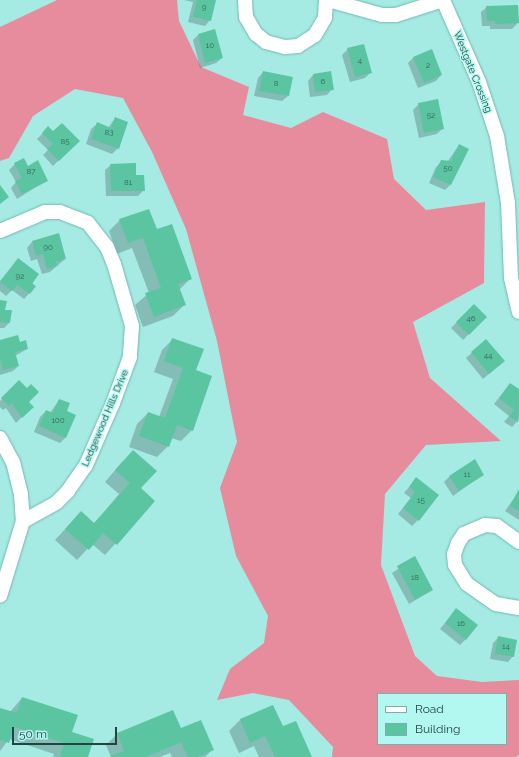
<!DOCTYPE html>
<html>
<head>
<meta charset="utf-8">
<style>
	body { margin:0 }
	#map { position:relative; width:519px; height:757px; overflow:hidden; background:#a5ebe4; font-family:Raleway,sans-serif }
	div>[style] { position:absolute }
	[style*='--x'] { left:calc(var(--x)*1px); top:calc(var(--y)*1px); width:calc(var(--w)*1px); rotate:calc(var(--a)*1deg) }
	.forest>* { inset:0; background:#e78c9c }
	.shadow>* { inset:0; background:#0003 }
	.building>* { inset:0; background:#5bc5a1 }
	.roads { filter:drop-shadow(0 0 1px #73b8b1) drop-shadow(0 0 1px #73b8b1) }
	.minor>* { height:14px; margin:-7px; padding:0 7px; transform-origin:7px; border-radius:7px; background:#fff }
	span { translate:-50% -50%; white-space:nowrap; text-align:center; line-height:1.15; -webkit-text-stroke:3px #b2f8f1; paint-order:stroke }
	.number-label { font-size:8px; color:#336459 }
	.number-label span { -webkit-text-stroke-width:0 }
	.street-label { font-size:10px; color:#264341 }
	.legend { position:absolute; left:377px; top:693px; width:130px; height:52px; box-sizing:border-box; background:#b2f8f1; border:1px solid #7ab0ab; margin:0; padding:5px 7px; list-style:none; font-size:12px; color:#264341 }
	.legend li { display:flex; align-items:center; gap:8px; height:20px }
	.legend b { width:20px; border:1px solid #7ab0ab }
	.scale { position:absolute; left:12px; top:727px; width:105px; height:18px; box-sizing:border-box; border:2px solid #264341; border-top:0; padding-left:5px; font-size:12px; line-height:14px; white-space:nowrap; color:#264341; -webkit-text-stroke:3px #b2f8f1; paint-order:stroke }
</style>
</head>
<body>
<div id="map">
	<div class="forest">
		<i style="clip-path:polygon(evenodd,57px 0,177px 0,179px 21px,201px 67px,249px 87px,243px 115px,291px 128px,323px 112px,387px 139px,394px 179px,426px 210px,485px 202px,484px 283px,413px 322px,430px 378px,501px 441px,426px 445px,385px 494px,381px 565px,415px 656px,437px 676px,482px 682px,519px 680px,519px 755px,516px 757px,332px 757px,333px 747px,289px 700px,253px 693px,217px 700px,230px 669px,264px 643px,268px 616px,236px 556px,220px 488px,237px 442px,217px 341px,186px 229px,152px 152px,123px 98px,75px 89px,33px 116px,9px 158px,0 161px,0 27px,57px 0,378px 694px,506px 694px,506px 744px,378px 744px,378px 694px)"></i>
	</div>
	<div class="shadow">
		<i style="clip-path:polygon(184px 0,215px 0,210px 20px,205px 26px,188px 22px,193px 2px)"></i>
		<i style="clip-path:polygon(487px 7px,518px 23px,512px 29px,490px 29px,490px 26px,482px 26px,481px 12px)"></i>
		<i style="clip-path:polygon(214px 30px,222px 58px,216px 63px,200px 68px,193px 40px,198px 35px)"></i>
		<i style="clip-path:polygon(348px 49px,371px 72px,365px 78px,350px 82px,342px 55px)"></i>
		<i style="clip-path:polygon(414px 57px,441px 75px,436px 81px,418px 88px,408px 63px)"></i>
		<i style="clip-path:polygon(263px 72px,288px 96px,282px 101px,254px 96px,258px 78px)"></i>
		<i style="clip-path:polygon(330px 73px,332px 89px,327px 95px,310px 97px,308px 81px,313px 75px)"></i>
		<i style="clip-path:polygon(419px 104px,443px 128px,437px 134px,419px 138px,413px 110px)"></i>
		<i style="clip-path:polygon(115px 118px,118px 148px,112px 154px,86px 144px,91px 129px,97px 124px,108px 128px)"></i>
		<i style="clip-path:polygon(48px 128px,53px 133px,78px 141px,53px 166px,43px 155px,48px 150px,37px 139px)"></i>
		<i style="clip-path:polygon(459px 145px,450px 185px,445px 190px,429px 183px,436px 167px,442px 161px,448px 161px)"></i>
		<i style="clip-path:polygon(15px 164px,27px 167px,47px 180px,17px 199px,11px 188px,16px 182px,9px 170px)"></i>
		<i style="clip-path:polygon(111px 165px,135px 176px,144px 190px,138px 196px,106px 196px,105px 170px)"></i>
		<i style="clip-path:polygon(120px 220px,156px 231px,191px 278px,179px 290px,184px 305px,173px 316px,143px 327px,135px 305px,149px 293px,132px 248px,117px 254px,109px 231px)"></i>
		<i style="clip-path:polygon(32px 242px,65px 259px,50px 272px,42px 274px,37px 259px,31px 261px,27px 248px)"></i>
		<i style="clip-path:polygon(18px 259px,35px 287px,24px 299px,12px 290px,6px 296px,0 291px,0 281px)"></i>
		<i style="clip-path:polygon(0 301px,9px 323px,4px 328px,0 328px)"></i>
		<i style="clip-path:polygon(474px 305px,485px 317px,463px 340px,451px 328px)"></i>
		<i style="clip-path:polygon(173px 339px,195px 371px,192px 430px,181px 441px,171px 438px,168px 446px,157px 457px,129px 447px,137px 424px,148px 413px,159px 417px,173px 379px,154px 372px,162px 350px)"></i>
		<i style="clip-path:polygon(486px 340px,498px 366px,483px 379px,466px 358px)"></i>
		<i style="clip-path:polygon(0 341px,19px 343px,27px 349px,15px 356px,18px 366px,13px 371px,0 375px)"></i>
		<i style="clip-path:polygon(19px 381px,27px 402px,32px 407px,16px 423px,6px 408px,3px 410px,0 407px,0 401px)"></i>
		<i style="clip-path:polygon(510px 384px,519px 390px,519px 419px,512px 427px,504px 422px,509px 416px,494px 404px)"></i>
		<i style="clip-path:polygon(59px 400px,65px 411px,66px 437px,60px 443px,34px 432px,40px 417px,46px 411px,50px 413px)"></i>
		<i style="clip-path:polygon(122px 462px,140px 489px,154px 501px,105px 555px,92px 544px,77px 560px,55px 540px,81px 512px,94px 524px,119px 494px,105px 482px)"></i>
		<i style="clip-path:polygon(483px 474px,453px 496px,444px 482px,450px 476px)"></i>
		<i style="clip-path:polygon(417px 478px,418px 520px,412px 526px,398px 514px,411px 498px,404px 493px)"></i>
		<i style="clip-path:polygon(519px 491px,519px 520px,505px 511px)"></i>
		<i style="clip-path:polygon(415px 558px,432px 590px,409px 604px,392px 573px)"></i>
		<i style="clip-path:polygon(456px 610px,466px 639px,460px 645px,440px 629px)"></i>
		<i style="clip-path:polygon(499px 637px,513px 656px,508px 662px,490px 659px,493px 643px)"></i>
		<i style="clip-path:polygon(22px 698px,71px 732px,87px 757px,53px 757px,54px 754px,9px 739px,0 751px,0 709px,10px 712px)"></i>
		<i style="clip-path:polygon(172px 711px,180px 729px,212px 750px,205px 757px,172px 757px,170px 753px,160px 757px,111px 757px,106px 745px,117px 734px)"></i>
		<i style="clip-path:polygon(240px 720px,282px 728px,311px 757px,259px 757px,254px 746px,239px 753px,229px 731px)"></i>
	</div>
	<div class="building">
		<i style="clip-path:polygon(197px 0,216px 0,211px 21px,193px 17px)"></i>
		<i style="clip-path:polygon(518px 5px,519px 23px,495px 24px,495px 21px,487px 21px,486px 6px)"></i>
		<i style="clip-path:polygon(215px 29px,223px 58px,205px 63px,198px 34px)"></i>
		<i style="clip-path:polygon(364px 44px,372px 73px,355px 77px,347px 48px)"></i>
		<i style="clip-path:polygon(432px 49px,442px 75px,424px 83px,413px 57px)"></i>
		<i style="clip-path:polygon(263px 71px,293px 77px,289px 96px,259px 91px)"></i>
		<i style="clip-path:polygon(331px 71px,334px 90px,315px 92px,313px 74px)"></i>
		<i style="clip-path:polygon(438px 99px,444px 129px,424px 133px,418px 103px)"></i>
		<i style="clip-path:polygon(115px 117px,128px 122px,119px 149px,91px 139px,97px 122px,111px 128px)"></i>
		<i style="clip-path:polygon(62px 123px,80px 141px,59px 161px,47px 149px,53px 144px,42px 133px,48px 126px,53px 131px)"></i>
		<i style="clip-path:polygon(459px 144px,469px 149px,451px 185px,433px 177px,441px 160px,451px 161px)"></i>
		<i style="clip-path:polygon(24px 158px,28px 166px,38px 160px,48px 181px,22px 194px,15px 181px,22px 178px,14px 163px)"></i>
		<i style="clip-path:polygon(136px 163px,136px 175px,144px 175px,145px 191px,111px 191px,110px 164px)"></i>
		<i style="clip-path:polygon(0 185px,9px 197px,0 204px)"></i>
		<i style="clip-path:polygon(149px 209px,157px 229px,172px 224px,192px 279px,178px 284px,186px 305px,154px 317px,145px 293px,161px 288px,143px 238px,128px 243px,119px 219px)"></i>
		<i style="clip-path:polygon(59px 233px,66px 259px,56px 262px,57px 266px,47px 269px,43px 254px,36px 256px,32px 241px)"></i>
		<i style="clip-path:polygon(18px 258px,39px 274px,32px 284px,36px 286px,30px 294px,17px 285px,12px 291px,0 282px)"></i>
		<i style="clip-path:polygon(0 300px,7px 301px,5px 310px,12px 310px,10px 323px,0 322px)"></i>
		<i style="clip-path:polygon(474px 304px,487px 317px,469px 335px,456px 322px)"></i>
		<i style="clip-path:polygon(18px 335px,20px 342px,26px 340px,28px 349px,15px 352px,19px 366px,3px 370px,0 358px,0 340px)"></i>
		<i style="clip-path:polygon(172px 338px,204px 349px,196px 370px,212px 376px,193px 431px,177px 425px,169px 447px,139px 436px,148px 412px,165px 418px,183px 368px,164px 361px)"></i>
		<i style="clip-path:polygon(486px 339px,505px 361px,489px 374px,471px 352px)"></i>
		<i style="clip-path:polygon(19px 380px,27px 388px,31px 384px,39px 392px,29px 402px,34px 407px,22px 418px,12px 403px,9px 406px,1px 398px)"></i>
		<i style="clip-path:polygon(510px 383px,519px 389px,518px 422px,509px 416px,514px 410px,499px 398px)"></i>
		<i style="clip-path:polygon(59px 399px,70px 403px,67px 411px,76px 415px,66px 438px,39px 426px,46px 410px,53px 413px)"></i>
		<i style="clip-path:polygon(133px 450px,157px 471px,141px 488px,155px 501px,117px 545px,103px 533px,89px 550px,65px 529px,81px 511px,94px 523px,130px 483px,115px 470px)"></i>
		<i style="clip-path:polygon(475px 459px,484px 475px,459px 491px,449px 476px)"></i>
		<i style="clip-path:polygon(416px 477px,439px 495px,419px 521px,403px 508px,415px 492px,409px 487px)"></i>
		<i style="clip-path:polygon(519px 489px,519px 511px,510px 506px)"></i>
		<i style="clip-path:polygon(415px 556px,433px 590px,415px 600px,397px 566px)"></i>
		<i style="clip-path:polygon(456px 608px,478px 625px,466px 640px,445px 623px)"></i>
		<i style="clip-path:polygon(498px 636px,517px 640px,514px 657px,495px 654px)"></i>
		<i style="clip-path:polygon(22px 697px,78px 715px,72px 732px,94px 739px,88px 757px,60px 757px,64px 743px,15px 727px,9px 743px,0 740px,0 708px,17px 713px)"></i>
		<i style="clip-path:polygon(273px 705px,283px 726px,296px 721px,312px 757px,275px 757px,265px 736px,250px 743px,240px 719px)"></i>
		<i style="clip-path:polygon(173px 710px,181px 728px,201px 720px,214px 750px,197px 757px,188px 757px,181px 742px,146px 757px,109px 757px,124px 751px,117px 733px)"></i>
	</div>
	<div class="roads">
		<div class="minor">
			<i style="--x:245;--y:0;--w:17;--a:87"></i>
			<i style="--x:246;--y:17;--w:20;--a:60"></i>
			<i style="--x:256;--y:34;--w:13;--a:39"></i>
			<i style="--x:266;--y:42;--w:20;--a:15"></i>
			<i style="--x:285;--y:47;--w:13;--a:-4"></i>
			<i style="--x:298;--y:46;--w:20;--a:-33"></i>
			<i style="--x:315;--y:35;--w:20;--a:-60"></i>
			<i style="--x:325;--y:18;--w:18;--a:-87"></i>
			<i style="--x:328;--y:0;--w:56;--a:15.5"></i>
			<i style="--x:382;--y:15;--w:14;--a:0"></i>
			<i style="--x:396;--y:15;--w:49;--a:-17.7"></i>
			<i style="--x:443;--y:0;--w:90;--a:66.3"></i>
			<i style="--x:479;--y:82;--w:57;--a:71.6"></i>
			<i style="--x:497;--y:136;--w:68;--a:80.7"></i>
			<i style="--x:508;--y:203;--w:75;--a:87.7"></i>
			<i style="--x:511;--y:278;--w:35;--a:77"></i>
			<i style="--x:0;--y:231;--w:49;--a:-22.9"></i>
			<i style="--x:45;--y:212;--w:15;--a:0"></i>
			<i style="--x:60;--y:212;--w:30;--a:21"></i>
			<i style="--x:88;--y:223;--w:31;--a:52"></i>
			<i style="--x:107;--y:247;--w:18;--a:68"></i>
			<i style="--x:114;--y:264;--w:65;--a:73.8"></i>
			<i style="--x:132;--y:326;--w:31;--a:94"></i>
			<i style="--x:130;--y:357;--w:49;--a:110.3"></i>
			<i style="--x:113;--y:403;--w:68;--a:113.5"></i>
			<i style="--x:86;--y:465;--w:32;--a:125"></i>
			<i style="--x:68;--y:491;--w:17;--a:135"></i>
			<i style="--x:56;--y:503;--w:38;--a:151"></i>
			<i style="--x:0;--y:438;--w:27;--a:62"></i>
			<i style="--x:13;--y:462;--w:33;--a:76"></i>
			<i style="--x:21;--y:494;--w:27;--a:86"></i>
			<i style="--x:23;--y:521;--w:78;--a:107"></i>
			<i style="--x:519;--y:542;--w:27;--a:-144"></i>
			<i style="--x:497;--y:526;--w:12;--a:-175"></i>
			<i style="--x:485;--y:525;--w:23;--a:157"></i>
			<i style="--x:464;--y:534;--w:11;--a:124"></i>
			<i style="--x:458;--y:543;--w:12;--a:110"></i>
			<i style="--x:454;--y:554;--w:11;--a:85"></i>
			<i style="--x:455;--y:565;--w:22;--a:58"></i>
			<i style="--x:467;--y:584;--w:35;--a:35"></i>
			<i style="--x:496;--y:604;--w:23;--a:10"></i>
		</div>
	</div>
	<div class="number-label">
		<span style="left:204px;top:8px">9</span>
		<span style="left:210px;top:46px">10</span>
		<span style="left:360px;top:61px">4</span>
		<span style="left:428px;top:66px">2</span>
		<span style="left:323px;top:82px">6</span>
		<span style="left:276px;top:84px">8</span>
		<span style="left:431px;top:116px">52</span>
		<span style="left:109px;top:133px">83</span>
		<span style="left:65px;top:142px">85</span>
		<span style="left:448px;top:169px">50</span>
		<span style="left:31px;top:172px">87</span>
		<span style="left:128px;top:183px">81</span>
		<span style="left:48px;top:248px">90</span>
		<span style="left:20px;top:277px">92</span>
		<span style="left:471px;top:319px">46</span>
		<span style="left:488px;top:356px">44</span>
		<span style="left:58px;top:421px">100</span>
		<span style="left:467px;top:475px">11</span>
		<span style="left:421px;top:501px">15</span>
		<span style="left:415px;top:578px">18</span>
		<span style="left:461px;top:624px">16</span>
		<span style="left:506px;top:647px">14</span>
	</div>
	<div class="street-label">
		<span style="left:473px;top:72px;rotate:68deg">Westgate Crossing</span>
		<span style="left:105px;top:418px;rotate:-67deg">Ledgewood Hills Drive</span>
	</div>
	<ul class="legend">
	<li><b style="height:5px;background:#fff"></b>Road</li>
	<li><b style="height:11px;background:#5bc5a1"></b>Building</li>
	</ul>
	<div class="scale">50 m</div>
</div>
</body>
</html>
